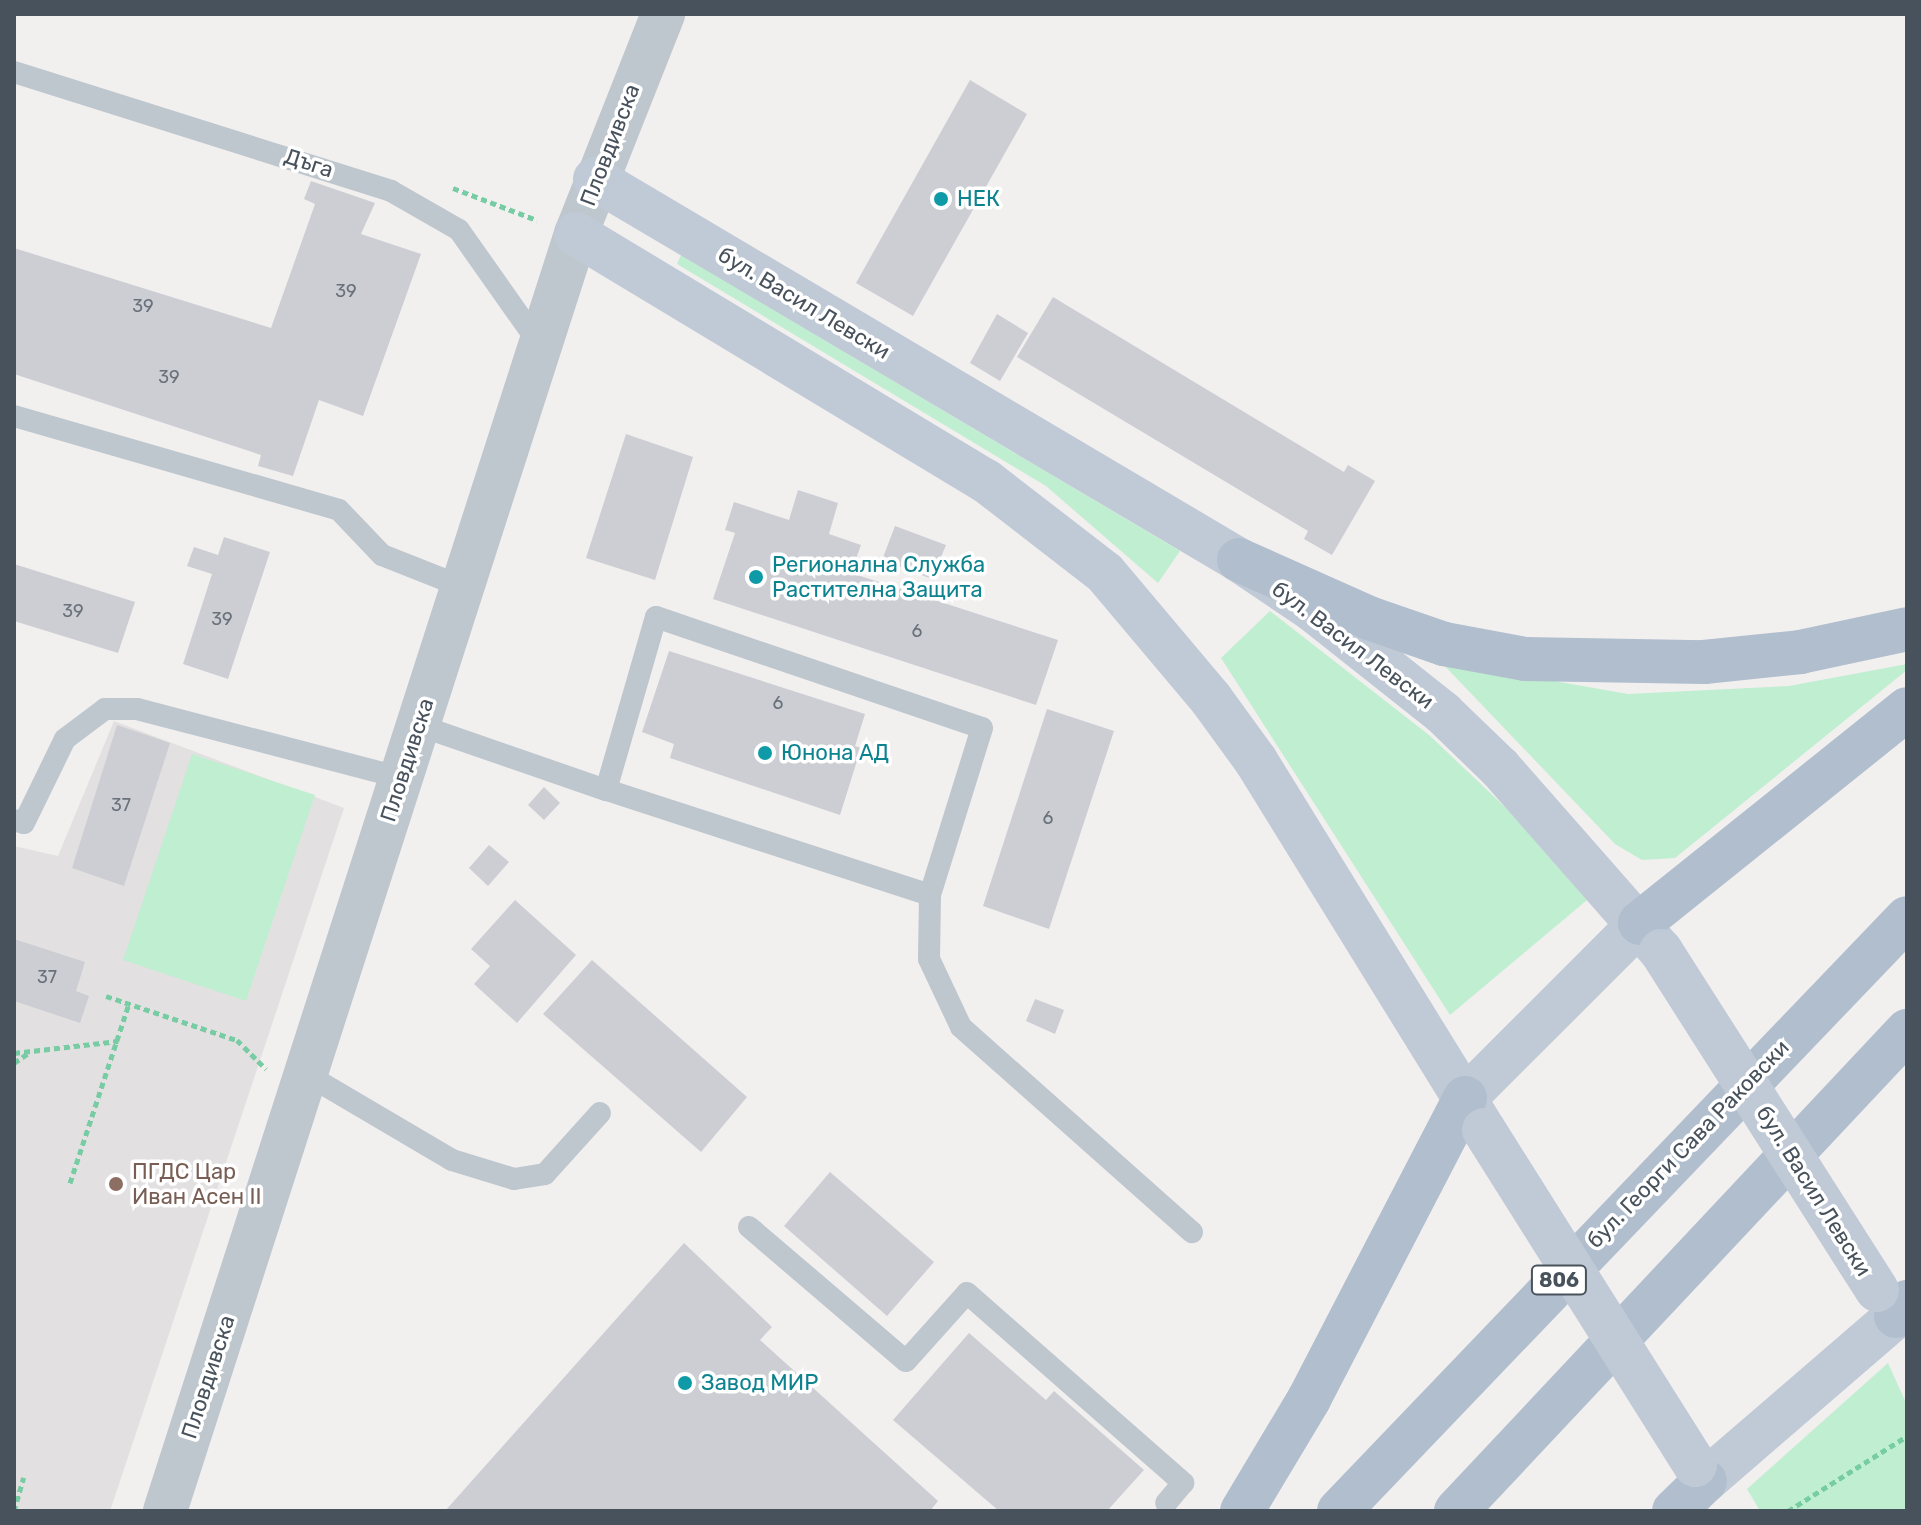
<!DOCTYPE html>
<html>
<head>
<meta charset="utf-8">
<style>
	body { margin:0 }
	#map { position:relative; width:1921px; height:1525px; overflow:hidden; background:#f2efef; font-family:Rubik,sans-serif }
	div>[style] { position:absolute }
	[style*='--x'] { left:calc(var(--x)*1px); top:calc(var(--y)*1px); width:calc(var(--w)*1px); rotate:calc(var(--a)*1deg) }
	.education>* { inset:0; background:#e3e0e1 }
	.green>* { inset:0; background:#bfeed1 }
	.building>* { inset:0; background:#ccced4 }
	.path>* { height:5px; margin-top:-2.5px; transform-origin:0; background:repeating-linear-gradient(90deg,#77cca3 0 6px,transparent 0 10px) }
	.lane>* { height:22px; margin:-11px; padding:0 11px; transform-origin:11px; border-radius:11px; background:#bec7ce }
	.street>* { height:44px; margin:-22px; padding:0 22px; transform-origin:22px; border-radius:22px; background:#bec7ce }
	.secondary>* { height:44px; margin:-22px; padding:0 22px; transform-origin:22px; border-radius:22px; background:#c0cad6 }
	.primary>* { height:44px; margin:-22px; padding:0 22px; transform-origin:22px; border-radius:22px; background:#b0bece }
	.secondary-bridge>* { height:44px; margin:-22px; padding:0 22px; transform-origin:22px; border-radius:22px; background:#c0cad6 }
	.dots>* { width:22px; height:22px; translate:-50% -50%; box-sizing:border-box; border:4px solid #fff; border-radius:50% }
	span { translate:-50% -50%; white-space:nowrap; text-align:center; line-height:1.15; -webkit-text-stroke:7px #fff; paint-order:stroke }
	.number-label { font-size:18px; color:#69717a }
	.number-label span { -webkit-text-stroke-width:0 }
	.shield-label span { padding:2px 6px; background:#fff; border:2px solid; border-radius:6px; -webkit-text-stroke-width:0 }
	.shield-label { font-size:20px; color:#48525c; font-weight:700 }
	.street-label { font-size:22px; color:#48525c }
	.culture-label { font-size:22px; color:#0d838f }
	.left { translate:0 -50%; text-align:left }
	.education-label { font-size:22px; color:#785e54 }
	.frame { position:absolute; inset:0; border:16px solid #48525c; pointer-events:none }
</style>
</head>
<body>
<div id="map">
	<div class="education">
		<i style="clip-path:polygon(114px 721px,344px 808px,110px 1511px,14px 1511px,14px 846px,58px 856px)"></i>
	</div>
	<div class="green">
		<i style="clip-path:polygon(681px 255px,1180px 551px,1158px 583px,1046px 486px,677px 264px)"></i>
		<i style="clip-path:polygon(1270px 611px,1429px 735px,1505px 807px,1587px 900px,1450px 1015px,1221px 658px)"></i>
		<i style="clip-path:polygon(1440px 661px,1628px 694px,1789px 686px,1907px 664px,1907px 670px,1675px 858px,1642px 860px,1615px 844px)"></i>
		<i style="clip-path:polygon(192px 754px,315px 795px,246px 1001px,123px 960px)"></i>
		<i style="clip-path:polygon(1888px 1363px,1907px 1405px,1907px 1511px,1760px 1511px,1747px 1489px)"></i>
	</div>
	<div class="building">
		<i style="clip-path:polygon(970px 80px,1027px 114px,913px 316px,856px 283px)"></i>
		<i style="clip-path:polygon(311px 181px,375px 203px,361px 234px,421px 254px,363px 416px,319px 400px,293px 476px,258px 466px,261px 455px,14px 374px,14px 248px,271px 328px,315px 204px,304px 199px)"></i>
		<i style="clip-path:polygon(1053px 297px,1344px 472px,1348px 465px,1375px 481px,1332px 555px,1304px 539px,1308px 531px,1017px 357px)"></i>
		<i style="clip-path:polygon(997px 314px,1028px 333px,1000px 381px,970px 363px)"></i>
		<i style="clip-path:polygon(626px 434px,693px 457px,655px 580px,586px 558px)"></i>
		<i style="clip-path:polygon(798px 490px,838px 503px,829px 534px,861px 545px,851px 573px,1058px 640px,1036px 705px,713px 599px,735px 533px,725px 530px,734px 502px,789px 520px)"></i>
		<i style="clip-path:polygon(895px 526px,946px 545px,932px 579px,882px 560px)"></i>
		<i style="clip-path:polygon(224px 537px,270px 552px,228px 679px,183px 664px,212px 574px,187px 566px,194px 547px,218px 555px)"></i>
		<i style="clip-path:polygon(14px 564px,135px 602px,118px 653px,14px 621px)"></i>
		<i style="clip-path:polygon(669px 651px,865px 714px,855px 746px,861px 748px,840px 815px,670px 758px,674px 744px,642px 732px)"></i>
		<i style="clip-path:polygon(1047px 709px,1114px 731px,1049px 929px,983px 906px)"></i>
		<i style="clip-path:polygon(117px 725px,170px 743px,124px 886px,72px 868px)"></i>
		<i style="clip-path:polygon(544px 787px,560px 803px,544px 820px,528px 805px)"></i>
		<i style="clip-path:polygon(489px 845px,509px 862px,488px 886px,469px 868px)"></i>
		<i style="clip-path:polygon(515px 900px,576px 955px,517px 1023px,474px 984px,490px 966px,471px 949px)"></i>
		<i style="clip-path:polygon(14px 939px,85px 962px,76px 991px,89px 996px,80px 1023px,14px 1001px)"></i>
		<i style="clip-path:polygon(592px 960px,747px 1097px,701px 1152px,543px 1014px)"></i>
		<i style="clip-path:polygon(1035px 999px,1064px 1010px,1055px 1034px,1026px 1021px)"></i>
		<i style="clip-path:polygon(830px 1172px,934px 1262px,887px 1316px,784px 1226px)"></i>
		<i style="clip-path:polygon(684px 1243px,772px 1327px,760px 1340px,938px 1501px,930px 1511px,445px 1511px)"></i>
		<i style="clip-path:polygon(969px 1333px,1046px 1400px,1054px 1391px,1144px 1470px,1107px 1511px,999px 1511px,893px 1420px)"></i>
	</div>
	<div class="path">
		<i style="--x:453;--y:188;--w:90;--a:20.9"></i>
		<i style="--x:106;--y:996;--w:138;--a:18.6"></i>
		<i style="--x:237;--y:1040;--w:41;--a:45"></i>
		<i style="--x:14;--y:1053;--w:105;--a:-6.6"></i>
		<i style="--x:14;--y:1063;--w:19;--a:-35"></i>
		<i style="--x:70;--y:1183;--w:188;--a:-71.8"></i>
		<i style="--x:14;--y:1511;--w:35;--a:-74"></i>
		<i style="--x:1788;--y:1511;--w:141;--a:-32.2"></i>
	</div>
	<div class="lane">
		<i style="--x:14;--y:72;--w:395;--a:17.5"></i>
		<i style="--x:391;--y:191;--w:78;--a:29.8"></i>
		<i style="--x:459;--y:230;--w:141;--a:54.8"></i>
		<i style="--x:14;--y:416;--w:338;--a:16.1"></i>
		<i style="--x:339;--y:510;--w:62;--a:46.3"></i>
		<i style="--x:382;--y:555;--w:87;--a:21.6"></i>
		<i style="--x:418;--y:725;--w:199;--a:19.1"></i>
		<i style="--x:606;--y:790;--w:180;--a:-73.9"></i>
		<i style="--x:656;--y:617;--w:344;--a:18.8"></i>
		<i style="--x:982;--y:728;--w:175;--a:107.3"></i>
		<i style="--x:930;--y:895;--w:341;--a:-162"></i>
		<i style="--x:14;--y:820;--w:10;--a:17"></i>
		<i style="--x:24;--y:823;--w:93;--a:-64"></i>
		<i style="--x:65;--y:739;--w:50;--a:-36.9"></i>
		<i style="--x:105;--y:709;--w:32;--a:0"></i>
		<i style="--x:137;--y:709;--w:273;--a:14.6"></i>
		<i style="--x:930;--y:895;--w:64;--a:90.9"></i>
		<i style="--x:929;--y:959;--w:75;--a:64.8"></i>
		<i style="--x:961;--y:1027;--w:309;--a:41.6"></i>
		<i style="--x:306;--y:1074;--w:169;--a:30.5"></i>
		<i style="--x:452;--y:1160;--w:65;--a:17"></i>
		<i style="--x:514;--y:1179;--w:31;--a:-9"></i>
		<i style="--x:545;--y:1174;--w:82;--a:-48"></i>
		<i style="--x:749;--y:1227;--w:206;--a:40.5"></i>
		<i style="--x:906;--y:1361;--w:91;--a:-48.1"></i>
		<i style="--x:967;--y:1293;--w:288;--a:41.3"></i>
		<i style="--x:1183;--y:1483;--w:26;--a:130"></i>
	</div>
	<div class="street">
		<i style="--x:165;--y:1511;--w:1342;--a:-72.16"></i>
		<i style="--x:576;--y:234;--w:237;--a:-68.4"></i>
	</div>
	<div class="secondary">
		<i style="--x:595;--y:179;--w:748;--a:30.61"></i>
		<i style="--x:1239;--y:560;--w:89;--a:34"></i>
		<i style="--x:1313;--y:610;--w:166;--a:38.4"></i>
		<i style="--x:1443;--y:713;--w:79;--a:44"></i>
		<i style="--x:1500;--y:768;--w:244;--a:48.7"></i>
		<i style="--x:576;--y:234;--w:479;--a:31.1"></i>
		<i style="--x:986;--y:481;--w:150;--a:37.7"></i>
		<i style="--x:1105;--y:573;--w:165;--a:49.9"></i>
		<i style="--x:1211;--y:699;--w:77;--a:54"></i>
		<i style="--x:1256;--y:761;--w:434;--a:58.3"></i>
		<i style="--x:1465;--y:1098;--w:247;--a:-45"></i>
		<i style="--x:1705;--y:1481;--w:252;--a:-40.8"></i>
	</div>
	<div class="primary">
		<i style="--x:1239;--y:560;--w:142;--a:24"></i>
		<i style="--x:1369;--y:618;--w:79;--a:19.1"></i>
		<i style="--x:1444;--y:644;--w:82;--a:10.5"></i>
		<i style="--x:1525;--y:659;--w:179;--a:1"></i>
		<i style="--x:1704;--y:662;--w:97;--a:-5.9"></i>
		<i style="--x:1800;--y:652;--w:109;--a:-12.1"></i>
		<i style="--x:1640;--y:923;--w:342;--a:-38.7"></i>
		<i style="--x:1896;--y:1316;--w:18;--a:-52"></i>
		<i style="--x:1242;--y:1511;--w:131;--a:-59.1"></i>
		<i style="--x:1309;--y:1399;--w:339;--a:-62.6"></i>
		<i style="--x:1339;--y:1511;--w:821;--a:-46.23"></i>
		<i style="--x:1456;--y:1511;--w:659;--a:-46.78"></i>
		<i style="--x:1674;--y:1511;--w:43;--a:-44.1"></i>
	</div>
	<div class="secondary-bridge">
		<i style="--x:1661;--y:951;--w:402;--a:57.5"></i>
		<i style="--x:1484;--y:1130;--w:396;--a:57.8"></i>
	</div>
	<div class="dots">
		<i style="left:941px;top:199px;background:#0f9aa8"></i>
		<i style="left:756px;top:577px;background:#0f9aa8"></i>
		<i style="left:765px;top:753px;background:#0f9aa8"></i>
		<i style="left:116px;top:1184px;background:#8d6e63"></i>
		<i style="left:685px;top:1383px;background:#0f9aa8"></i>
	</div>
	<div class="number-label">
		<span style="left:346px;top:291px">39</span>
		<span style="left:143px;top:306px">39</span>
		<span style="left:169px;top:377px">39</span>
		<span style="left:73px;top:611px">39</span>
		<span style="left:222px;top:619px">39</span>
		<span style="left:917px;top:631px">6</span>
		<span style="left:778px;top:703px">6</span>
		<span style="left:121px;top:805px">37</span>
		<span style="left:1048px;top:818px">6</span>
		<span style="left:47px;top:977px">37</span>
	</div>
	<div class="shield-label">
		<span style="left:1559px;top:1280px">806</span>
	</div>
	<div class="street-label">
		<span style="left:610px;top:145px;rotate:-69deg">Пловдивска</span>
		<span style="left:309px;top:163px;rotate:18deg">Дъга</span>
		<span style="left:804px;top:303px;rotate:31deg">бул. Васил Левски</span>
		<span style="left:1353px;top:645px;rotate:37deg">бул. Васил Левски</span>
		<span style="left:407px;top:760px;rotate:-72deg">Пловдивска</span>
		<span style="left:1688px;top:1144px;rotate:-46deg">бул. Георги Сава Раковски</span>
		<span style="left:1814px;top:1191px;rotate:58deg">бул. Васил Левски</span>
		<span style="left:208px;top:1377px;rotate:-72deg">Пловдивска</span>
	</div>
	<div class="culture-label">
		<span class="left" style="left:957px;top:199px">НЕК</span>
		<span class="left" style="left:772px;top:577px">Регионална Служба<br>Растителна Защита</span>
		<span class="left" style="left:781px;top:753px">Юнона АД</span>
		<span class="left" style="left:701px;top:1383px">Завод МИР</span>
	</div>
	<div class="education-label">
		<span class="left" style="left:132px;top:1184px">ПГДС Цар<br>Иван Асен II</span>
	</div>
	<div class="frame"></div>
</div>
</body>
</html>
